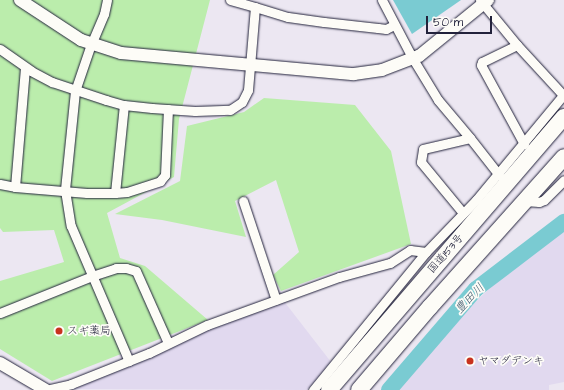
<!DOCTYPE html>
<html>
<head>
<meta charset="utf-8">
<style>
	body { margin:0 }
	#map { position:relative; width:564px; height:390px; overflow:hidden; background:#ece7f2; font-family:"Architects Daughter","Klee One",sans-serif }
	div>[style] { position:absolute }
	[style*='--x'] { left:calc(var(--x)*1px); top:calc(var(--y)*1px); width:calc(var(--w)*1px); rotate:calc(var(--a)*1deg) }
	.built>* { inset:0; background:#e1d9ef }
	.green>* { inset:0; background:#bbedac }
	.water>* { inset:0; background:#7acbd2 }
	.river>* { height:16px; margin:-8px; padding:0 8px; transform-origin:8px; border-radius:8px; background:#7acbd2 }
	.roads { filter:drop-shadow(0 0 1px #22223b) drop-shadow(0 0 1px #22223b) }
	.minor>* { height:9px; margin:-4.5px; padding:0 4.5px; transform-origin:4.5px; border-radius:4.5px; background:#fdfcf7 }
	.tertiary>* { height:12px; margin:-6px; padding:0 6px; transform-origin:6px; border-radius:6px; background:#fdfcf7 }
	.trunk>* { height:16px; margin:-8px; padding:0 8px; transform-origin:8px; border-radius:8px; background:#fdfcf7 }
	.dots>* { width:11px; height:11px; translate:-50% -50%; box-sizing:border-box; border:2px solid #fdfcf7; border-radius:50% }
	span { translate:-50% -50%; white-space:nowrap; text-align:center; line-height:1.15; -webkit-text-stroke:3.5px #fdfcf7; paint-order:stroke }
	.street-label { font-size:11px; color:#22223b }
	.poi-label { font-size:11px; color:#22223b }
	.left { translate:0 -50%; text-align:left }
	.water-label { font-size:12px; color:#415d70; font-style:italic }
	.scale { position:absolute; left:426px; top:16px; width:66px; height:18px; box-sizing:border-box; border:2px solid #22223b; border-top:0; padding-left:5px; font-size:12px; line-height:14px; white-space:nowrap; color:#22223b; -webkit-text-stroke:3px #fdfcf7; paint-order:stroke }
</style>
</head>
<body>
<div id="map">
	<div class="built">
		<i style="clip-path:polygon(564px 230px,564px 382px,549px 385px,549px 390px,396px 390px,463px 314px,512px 267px)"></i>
		<i style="clip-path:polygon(283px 300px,331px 362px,307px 390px,69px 389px,202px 331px)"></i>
	</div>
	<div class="green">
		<i style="clip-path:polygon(0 0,210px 0,179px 119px,174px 177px,107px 213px,120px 258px,145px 266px,208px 320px,52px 381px,0 349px,0 281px,64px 262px,54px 230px,3px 232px,0 228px)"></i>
		<i style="clip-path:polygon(264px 98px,355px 105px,391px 151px,411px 244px,281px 291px,273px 275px,299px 252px,276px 180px,235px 201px,246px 237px,162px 220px,115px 214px,180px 181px,187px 126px,244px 112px)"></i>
	</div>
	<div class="water">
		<i style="clip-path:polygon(393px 0,461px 0,412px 34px)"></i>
	</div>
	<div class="river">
		<i style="--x:389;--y:390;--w:133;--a:-49.3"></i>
		<i style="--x:476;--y:289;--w:111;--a:-37.3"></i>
	</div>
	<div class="roads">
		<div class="minor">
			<i style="--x:107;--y:0;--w:14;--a:102"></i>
			<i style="--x:104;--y:14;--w:33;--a:113"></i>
			<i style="--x:91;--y:44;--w:50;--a:108.8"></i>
			<i style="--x:75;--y:91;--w:100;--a:95.8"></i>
			<i style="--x:65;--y:190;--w:36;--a:81"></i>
			<i style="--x:71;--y:226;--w:147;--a:66.8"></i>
			<i style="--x:382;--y:0;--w:67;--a:62.3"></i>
			<i style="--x:413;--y:59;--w:48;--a:58.6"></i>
			<i style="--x:438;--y:100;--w:50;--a:49.9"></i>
			<i style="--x:470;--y:138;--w:47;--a:51.9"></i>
			<i style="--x:480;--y:0;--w:58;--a:50.6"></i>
			<i style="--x:517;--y:45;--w:68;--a:47.4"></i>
			<i style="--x:255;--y:7;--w:34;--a:17"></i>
			<i style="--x:288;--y:17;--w:36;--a:8"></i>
			<i style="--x:324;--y:22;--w:54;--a:6.3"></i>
			<i style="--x:378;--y:28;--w:8;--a:7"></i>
			<i style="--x:386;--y:29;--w:9;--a:-27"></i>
			<i style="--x:517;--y:45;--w:39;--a:154"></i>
			<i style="--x:482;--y:62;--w:3;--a:108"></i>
			<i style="--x:481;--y:65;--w:90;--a:61.4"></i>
			<i style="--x:0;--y:49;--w:38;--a:35"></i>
			<i style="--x:31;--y:71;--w:24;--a:28"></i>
			<i style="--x:52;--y:82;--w:57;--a:18.4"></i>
			<i style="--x:106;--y:100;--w:19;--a:16"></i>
			<i style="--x:124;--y:105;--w:28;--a:6"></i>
			<i style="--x:152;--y:108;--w:43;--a:4"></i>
			<i style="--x:195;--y:111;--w:35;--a:-2"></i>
			<i style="--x:230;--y:110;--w:14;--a:-34"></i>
			<i style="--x:242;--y:102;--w:13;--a:-63"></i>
			<i style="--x:248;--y:90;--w:83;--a:-85.2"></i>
			<i style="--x:255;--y:7;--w:26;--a:-164"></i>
			<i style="--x:0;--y:184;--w:15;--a:11"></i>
			<i style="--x:15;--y:187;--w:72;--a:4.8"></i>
			<i style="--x:87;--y:193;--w:28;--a:0"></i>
			<i style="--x:115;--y:193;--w:12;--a:-5"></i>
			<i style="--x:127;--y:192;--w:35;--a:-18"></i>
			<i style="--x:160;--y:181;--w:8;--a:-50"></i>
			<i style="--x:165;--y:175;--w:66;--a:-87.4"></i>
			<i style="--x:15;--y:187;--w:120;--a:-85.2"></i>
			<i style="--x:115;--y:193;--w:88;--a:-84.2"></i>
			<i style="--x:243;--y:201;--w:104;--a:71.6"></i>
			<i style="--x:525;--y:201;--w:14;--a:4"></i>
			<i style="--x:539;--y:202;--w:5;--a:-22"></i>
			<i style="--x:544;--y:200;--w:28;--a:-45"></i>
			<i style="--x:463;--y:213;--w:66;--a:-129.5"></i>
			<i style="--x:421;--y:162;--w:13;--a:-81"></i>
			<i style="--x:423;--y:149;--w:48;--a:-13.2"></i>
			<i style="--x:0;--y:313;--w:99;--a:-21.9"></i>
			<i style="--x:92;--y:276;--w:25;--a:-18"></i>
			<i style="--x:116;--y:268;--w:10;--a:0"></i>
			<i style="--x:126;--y:268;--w:10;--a:17"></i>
			<i style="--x:136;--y:271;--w:79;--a:66"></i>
			<i style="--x:46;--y:390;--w:26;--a:-13"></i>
			<i style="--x:71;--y:384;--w:84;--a:-21.7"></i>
			<i style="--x:149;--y:353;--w:64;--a:-25.8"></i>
			<i style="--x:207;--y:325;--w:140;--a:-20"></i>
			<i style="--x:339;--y:277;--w:53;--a:-15.4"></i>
			<i style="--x:390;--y:263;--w:24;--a:-33"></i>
			<i style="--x:410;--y:250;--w:16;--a:7"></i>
			<i style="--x:426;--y:252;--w:72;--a:-46.1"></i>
			<i style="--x:476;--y:200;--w:138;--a:-50.3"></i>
			<i style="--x:313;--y:390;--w:178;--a:-50.7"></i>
		</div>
		<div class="tertiary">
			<i style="--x:20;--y:0;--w:73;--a:33.3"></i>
			<i style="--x:81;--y:40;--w:42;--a:18"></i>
			<i style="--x:121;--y:53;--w:234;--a:5.2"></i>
			<i style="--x:354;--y:74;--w:28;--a:-8"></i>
			<i style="--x:382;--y:70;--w:40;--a:-21"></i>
			<i style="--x:419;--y:56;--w:89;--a:-39.1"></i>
			<i style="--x:0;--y:363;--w:53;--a:30.4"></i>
		</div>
		<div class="trunk">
			<i style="--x:329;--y:390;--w:360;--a:-49.3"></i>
			<i style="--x:359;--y:390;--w:109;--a:-49.5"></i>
			<i style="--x:430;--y:307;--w:201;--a:-48.2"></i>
		</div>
	</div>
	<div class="dots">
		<i style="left:59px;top:331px;background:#c8321e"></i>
		<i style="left:470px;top:361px;background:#c8321e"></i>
	</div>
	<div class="street-label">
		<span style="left:446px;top:254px;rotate:-49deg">国道153号</span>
	</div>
	<div class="poi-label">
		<span class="left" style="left:67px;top:331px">スギ薬局</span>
		<span class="left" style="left:478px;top:361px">ヤマダデンキ</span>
	</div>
	<div class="water-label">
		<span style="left:470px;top:299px;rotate:-46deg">豊田川</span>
	</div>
	<div class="scale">50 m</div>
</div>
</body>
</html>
